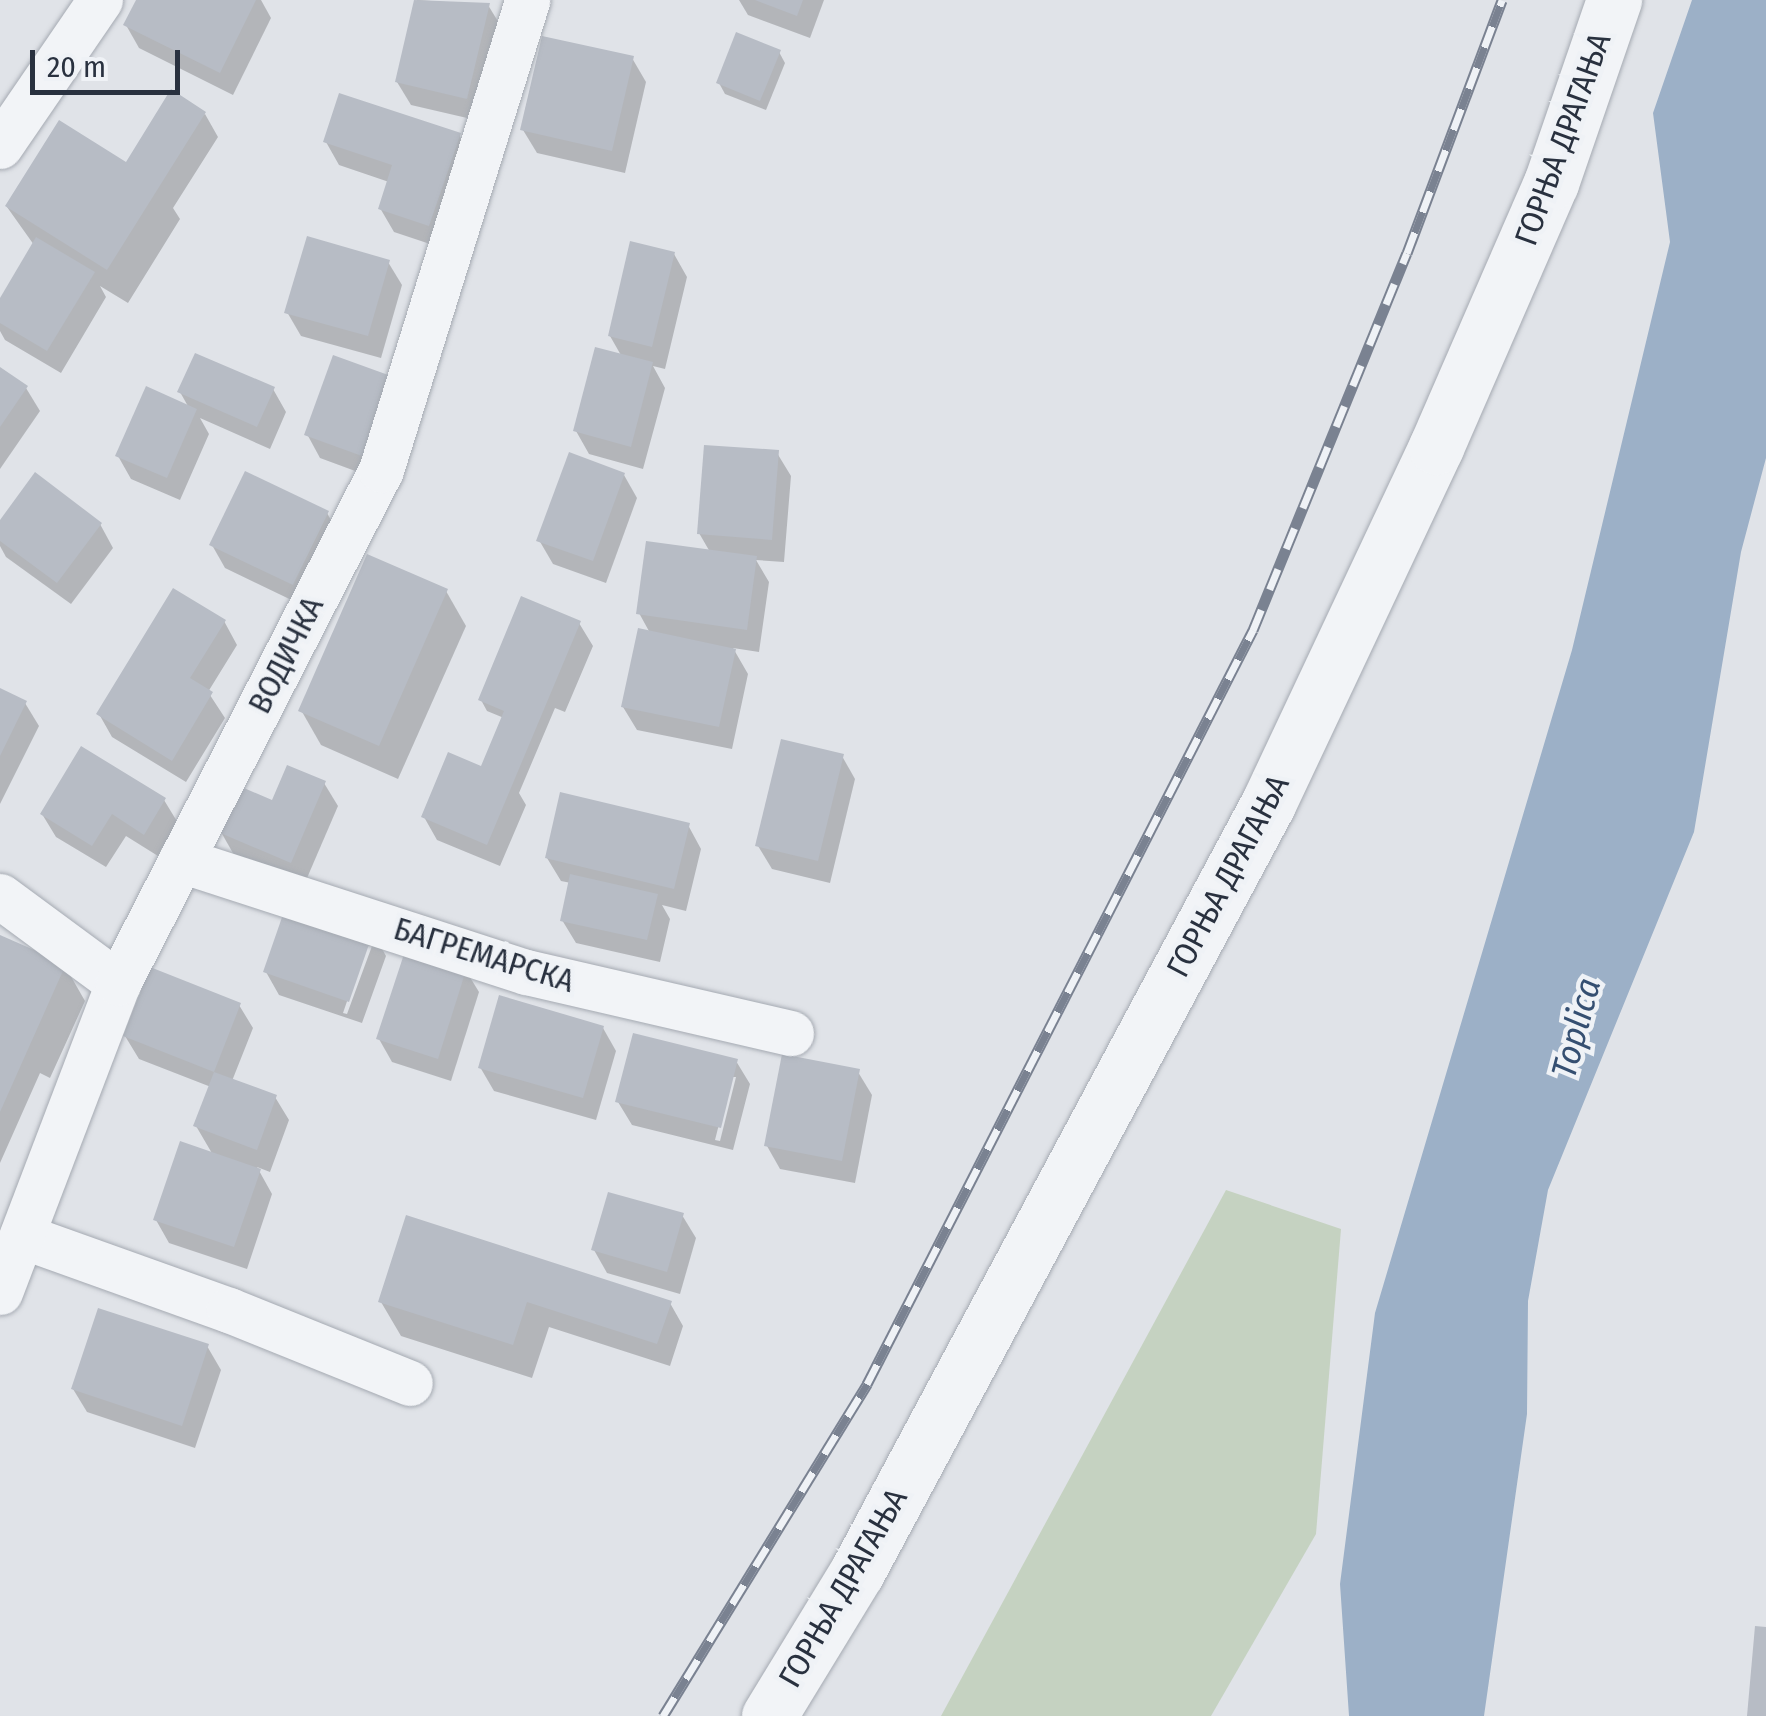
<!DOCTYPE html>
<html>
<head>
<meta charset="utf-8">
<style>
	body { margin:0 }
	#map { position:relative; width:1766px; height:1716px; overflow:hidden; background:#e0e3e8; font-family:"Fira Sans Condensed",sans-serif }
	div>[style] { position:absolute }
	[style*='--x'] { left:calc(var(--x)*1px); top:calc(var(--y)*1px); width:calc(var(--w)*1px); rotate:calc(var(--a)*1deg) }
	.green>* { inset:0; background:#c5d2c1 }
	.water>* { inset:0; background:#9cb0c7 }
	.shadow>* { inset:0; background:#0003 }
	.building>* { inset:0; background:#b7bcc5 }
	.roads { filter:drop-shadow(0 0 2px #a5aab2) drop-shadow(0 0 2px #a5aab2) }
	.minor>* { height:45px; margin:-22.5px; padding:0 22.5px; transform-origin:22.5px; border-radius:22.5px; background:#f2f4f7 }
	.tertiary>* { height:55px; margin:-27.5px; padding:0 27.5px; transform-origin:27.5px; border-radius:27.5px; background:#f2f4f7 }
	.rail>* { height:11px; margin-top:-5.5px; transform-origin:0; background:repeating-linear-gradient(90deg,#eff2f6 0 22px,#7a8291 0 44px); box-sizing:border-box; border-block:2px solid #7a8291 }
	span { translate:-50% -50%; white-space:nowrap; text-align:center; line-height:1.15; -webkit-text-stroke:9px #eff2f6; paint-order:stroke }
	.street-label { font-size:32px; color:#29313f }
	.water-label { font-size:35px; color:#354f71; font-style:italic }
	.scale { position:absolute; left:30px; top:50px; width:150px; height:45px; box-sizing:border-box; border:5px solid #29313f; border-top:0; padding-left:12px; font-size:30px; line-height:35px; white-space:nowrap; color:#29313f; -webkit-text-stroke:8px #eff2f6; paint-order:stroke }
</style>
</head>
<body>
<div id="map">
	<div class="green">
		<i style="clip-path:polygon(1226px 1190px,1341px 1229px,1316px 1534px,1211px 1716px,941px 1716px)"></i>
	</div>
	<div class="water">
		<i style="clip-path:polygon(1692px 0,1766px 0,1766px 458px,1741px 552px,1694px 832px,1548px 1190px,1528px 1301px,1527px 1414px,1484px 1716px,1349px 1716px,1340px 1584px,1375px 1313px,1572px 650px,1670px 242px,1653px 113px)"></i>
	</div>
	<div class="shadow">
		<i style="clip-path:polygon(138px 0,261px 0,271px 18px,233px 95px,139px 48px,126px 25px)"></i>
		<i style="clip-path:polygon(417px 0,488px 5px,502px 28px,480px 121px,411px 105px,397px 82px)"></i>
		<i style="clip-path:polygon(739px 0,824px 0,810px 38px,748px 15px)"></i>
		<i style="clip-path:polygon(779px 52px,785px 63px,766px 110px,725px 94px,719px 83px)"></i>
		<i style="clip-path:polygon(632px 58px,646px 82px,625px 173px,537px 153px,523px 130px)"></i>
		<i style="clip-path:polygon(205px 114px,218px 137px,173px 208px,180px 219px,128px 303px,100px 286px,106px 297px,61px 373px,5px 340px,0 331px,0 303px,34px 245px,7px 207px,127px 165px)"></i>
		<i style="clip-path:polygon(459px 135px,473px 159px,442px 248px,394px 232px,380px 208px,389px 182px,339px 165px,326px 142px)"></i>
		<i style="clip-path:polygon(674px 254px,687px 277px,665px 369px,653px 366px,665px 388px,643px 469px,589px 454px,576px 431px,622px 357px,610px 336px)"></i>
		<i style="clip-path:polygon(388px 262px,402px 285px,381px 358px,301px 336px,287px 312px)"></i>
		<i style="clip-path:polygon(0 370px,26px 388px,40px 411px,0 469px)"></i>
		<i style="clip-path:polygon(400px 382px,385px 482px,320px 458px,307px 434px)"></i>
		<i style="clip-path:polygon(273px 389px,286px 412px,270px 449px,200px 418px,209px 434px,180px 500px,131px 479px,118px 456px,189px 408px,180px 392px)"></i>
		<i style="clip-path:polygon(777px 453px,791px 476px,784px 562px,756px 560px,769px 582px,759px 652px,733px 648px,748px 674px,732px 749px,637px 730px,623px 707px,650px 633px,639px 613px,710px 552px,699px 533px)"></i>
		<i style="clip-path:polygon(624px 475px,637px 498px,606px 583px,553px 564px,539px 540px)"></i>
		<i style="clip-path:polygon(327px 513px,340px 536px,306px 607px,225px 568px,212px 545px)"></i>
		<i style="clip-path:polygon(0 524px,100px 524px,113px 548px,71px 604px,6px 557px,0 546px)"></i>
		<i style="clip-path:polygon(446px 591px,466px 626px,398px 779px,321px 745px,301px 710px)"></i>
		<i style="clip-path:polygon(224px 621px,237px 645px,208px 692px,225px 718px,186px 782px,112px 737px,99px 714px)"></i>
		<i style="clip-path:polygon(579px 623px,593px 646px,565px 712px,555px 708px,519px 793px,526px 805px,500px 866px,437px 840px,424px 817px,487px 771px,504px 718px,487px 711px,481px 700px)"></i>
		<i style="clip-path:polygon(0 690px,25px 703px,39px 726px,0 804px)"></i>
		<i style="clip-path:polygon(842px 756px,855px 779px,830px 883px,772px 869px,758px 846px)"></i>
		<i style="clip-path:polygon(324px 783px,338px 806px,304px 885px,234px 855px,221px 832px,273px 803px)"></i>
		<i style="clip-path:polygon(164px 800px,178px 823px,158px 856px,126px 836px,106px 867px,56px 837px,42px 814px)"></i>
		<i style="clip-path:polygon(688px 825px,701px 849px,686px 911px,662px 905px,670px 919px,660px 962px,576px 943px,562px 920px,571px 883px,561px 881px,547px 858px)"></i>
		<i style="clip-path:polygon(evenodd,373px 932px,386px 956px,362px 1023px,279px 995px,266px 972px,373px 932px,366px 946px,372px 946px,347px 1014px,343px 1013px,366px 946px)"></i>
		<i style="clip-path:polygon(0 937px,65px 966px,85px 1001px,50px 1078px,40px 1073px,0 1163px)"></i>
		<i style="clip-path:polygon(465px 969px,479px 992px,451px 1081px,392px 1062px,379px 1039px)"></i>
		<i style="clip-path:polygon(239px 1005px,253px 1028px,232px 1081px,275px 1097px,289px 1120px,270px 1172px,257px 1167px,272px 1194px,247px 1269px,169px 1243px,156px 1220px,213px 1155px,196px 1126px,211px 1087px,139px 1059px,125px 1036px)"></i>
		<i style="clip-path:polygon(603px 1028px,616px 1051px,596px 1120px,494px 1091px,480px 1067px)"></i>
		<i style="clip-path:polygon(evenodd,736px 1061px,750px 1084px,733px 1150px,632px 1125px,618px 1102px,736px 1061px,731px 1077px,736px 1077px,720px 1141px,715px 1140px,731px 1077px)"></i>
		<i style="clip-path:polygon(858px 1072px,872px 1095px,855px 1183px,780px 1169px,767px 1146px)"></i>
		<i style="clip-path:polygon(682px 1215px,696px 1238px,680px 1294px,607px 1273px,594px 1250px)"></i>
		<i style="clip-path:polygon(408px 1219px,670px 1303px,683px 1326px,670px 1366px,549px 1327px,532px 1378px,401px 1336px,381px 1302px)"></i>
		<i style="clip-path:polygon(207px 1346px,221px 1370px,195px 1448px,87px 1412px,73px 1389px)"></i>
	</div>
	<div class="building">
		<i style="clip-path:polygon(136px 0,256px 0,220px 73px,123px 25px)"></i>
		<i style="clip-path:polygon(414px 0,490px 3px,467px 99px,395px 82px)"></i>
		<i style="clip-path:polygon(755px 0,803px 0,797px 16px)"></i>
		<i style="clip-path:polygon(736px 32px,781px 50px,760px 101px,716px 83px)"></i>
		<i style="clip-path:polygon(542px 36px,634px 56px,612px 151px,520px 130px)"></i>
		<i style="clip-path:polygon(171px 89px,206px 112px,107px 270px,5px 206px,59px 120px,126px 162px)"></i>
		<i style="clip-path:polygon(339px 93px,461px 133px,429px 226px,378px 209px,392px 165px,323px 142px)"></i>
		<i style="clip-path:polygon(307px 236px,390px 260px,368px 336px,284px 313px)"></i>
		<i style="clip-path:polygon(36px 237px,95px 272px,47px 351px,0 323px,0 298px)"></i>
		<i style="clip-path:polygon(630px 241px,675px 252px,652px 347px,608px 336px)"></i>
		<i style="clip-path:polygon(595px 347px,653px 362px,631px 447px,573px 431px)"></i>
		<i style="clip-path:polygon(195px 353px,275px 387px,257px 427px,177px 392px)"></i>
		<i style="clip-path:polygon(333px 355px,402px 380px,373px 460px,304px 435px)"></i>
		<i style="clip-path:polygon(0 367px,28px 386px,0 427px)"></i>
		<i style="clip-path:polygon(146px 386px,197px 409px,167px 478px,115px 456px)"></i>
		<i style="clip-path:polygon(704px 445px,779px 450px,772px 540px,697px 534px)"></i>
		<i style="clip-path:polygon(569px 452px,625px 473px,593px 561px,536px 541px)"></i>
		<i style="clip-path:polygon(245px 471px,329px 511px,293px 585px,209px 545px)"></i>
		<i style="clip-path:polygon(35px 472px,102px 523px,57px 583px,0 541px,0 520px)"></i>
		<i style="clip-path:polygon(646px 541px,757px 556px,747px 630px,636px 614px)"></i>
		<i style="clip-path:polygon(367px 554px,448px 589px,379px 746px,298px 711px)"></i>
		<i style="clip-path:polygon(173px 588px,226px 620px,190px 678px,213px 692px,172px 761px,96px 714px)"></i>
		<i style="clip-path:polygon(521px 596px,581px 621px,487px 845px,421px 817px,448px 752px,481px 766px,504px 711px,478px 700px)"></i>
		<i style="clip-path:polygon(638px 628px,736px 649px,719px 727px,621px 707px)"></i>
		<i style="clip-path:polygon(0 688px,27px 701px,0 756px)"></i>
		<i style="clip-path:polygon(781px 739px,844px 754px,818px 861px,755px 846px)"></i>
		<i style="clip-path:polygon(81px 746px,166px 798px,144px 835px,112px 814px,92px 846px,40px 814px)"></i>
		<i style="clip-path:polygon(287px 765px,326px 781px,291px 863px,218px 832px,237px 785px,272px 800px)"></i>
		<i style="clip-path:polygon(560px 792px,690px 823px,674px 889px,545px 858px)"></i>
		<i style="clip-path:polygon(570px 874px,658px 894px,647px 940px,560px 921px)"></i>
		<i style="clip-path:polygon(288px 900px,374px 930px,349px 1002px,263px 972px)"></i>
		<i style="clip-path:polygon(0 935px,66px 964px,0 1112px)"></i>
		<i style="clip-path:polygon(406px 948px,467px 967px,438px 1059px,376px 1039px)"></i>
		<i style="clip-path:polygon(150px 967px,241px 1003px,214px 1072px,123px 1036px)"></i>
		<i style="clip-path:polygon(499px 995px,604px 1026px,583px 1098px,478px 1068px)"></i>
		<i style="clip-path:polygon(633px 1033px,738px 1059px,721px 1128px,615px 1102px)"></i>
		<i style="clip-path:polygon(782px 1054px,860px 1069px,842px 1161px,764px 1146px)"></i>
		<i style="clip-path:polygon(214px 1072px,277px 1095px,257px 1150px,193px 1126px)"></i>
		<i style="clip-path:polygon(180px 1141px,261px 1169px,234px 1247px,153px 1220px)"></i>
		<i style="clip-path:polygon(608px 1192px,684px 1213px,667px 1272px,591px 1250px)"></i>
		<i style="clip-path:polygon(406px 1215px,672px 1301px,657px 1344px,527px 1302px,513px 1345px,378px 1302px)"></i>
		<i style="clip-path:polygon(98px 1308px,209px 1344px,182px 1426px,71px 1389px)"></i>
		<i style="clip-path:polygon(1755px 1626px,1766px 1627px,1766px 1716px,1747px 1716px)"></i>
	</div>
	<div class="roads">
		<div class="minor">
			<i style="--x:0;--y:146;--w:177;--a:-55.6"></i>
			<i style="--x:181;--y:860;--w:363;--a:18"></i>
			<i style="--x:526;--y:972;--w:272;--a:13"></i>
			<i style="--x:0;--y:896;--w:147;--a:36.4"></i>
			<i style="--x:22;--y:1236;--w:220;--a:19.7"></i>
			<i style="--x:229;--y:1310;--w:195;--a:22"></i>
			<i style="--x:0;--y:1292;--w:331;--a:-69.1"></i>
			<i style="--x:118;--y:983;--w:576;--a:-62.86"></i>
			<i style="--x:381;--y:470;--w:492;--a:-72.7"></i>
		</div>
		<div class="tertiary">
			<i style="--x:769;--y:1716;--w:169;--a:-58.6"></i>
			<i style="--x:857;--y:1572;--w:871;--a:-61.85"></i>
			<i style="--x:1268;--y:804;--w:395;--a:-64.8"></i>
			<i style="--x:1436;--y:447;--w:288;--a:-66.5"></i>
			<i style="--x:1551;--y:183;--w:194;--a:-71"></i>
		</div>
	</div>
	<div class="rail">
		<i style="--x:663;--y:1716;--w:390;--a:-58.4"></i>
		<i style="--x:867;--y:1384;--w:847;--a:-62.89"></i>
		<i style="--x:1253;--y:630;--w:407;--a:-67.8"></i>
		<i style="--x:1407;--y:253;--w:270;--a:-69.4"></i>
	</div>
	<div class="street-label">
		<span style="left:1563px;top:139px;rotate:-70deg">ГОРЊА ДРАГАЊА</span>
		<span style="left:286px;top:655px;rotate:-63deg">ВОДИЧКА</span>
		<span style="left:1228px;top:876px;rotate:-62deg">ГОРЊА ДРАГАЊА</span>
		<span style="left:484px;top:955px;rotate:17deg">БАГРЕМАРСКА</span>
		<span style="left:843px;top:1588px;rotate:-60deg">ГОРЊА ДРАГАЊА</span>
	</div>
	<div class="water-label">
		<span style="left:1576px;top:1028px;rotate:-75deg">Toplica</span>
	</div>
	<div class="scale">20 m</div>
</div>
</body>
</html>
